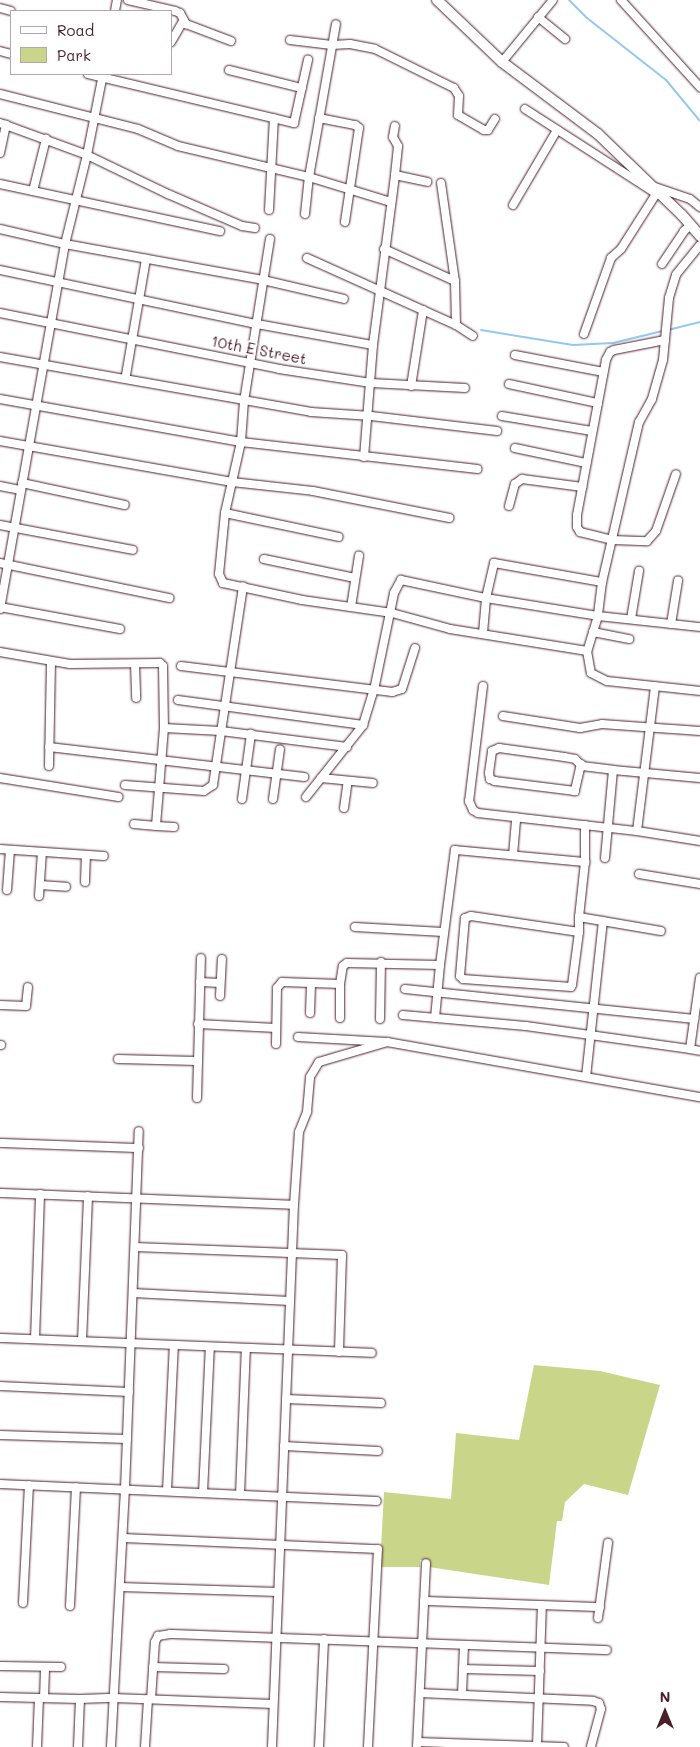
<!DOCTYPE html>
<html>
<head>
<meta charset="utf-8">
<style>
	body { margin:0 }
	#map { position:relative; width:700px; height:1747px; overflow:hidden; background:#fff; font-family:Mali,sans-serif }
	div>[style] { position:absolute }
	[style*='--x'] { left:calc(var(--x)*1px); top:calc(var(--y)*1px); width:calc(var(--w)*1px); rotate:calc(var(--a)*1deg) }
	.green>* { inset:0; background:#c9d689 }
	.stream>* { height:2px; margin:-1px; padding:0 1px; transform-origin:1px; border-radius:1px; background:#93c8f1 }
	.roads { filter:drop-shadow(0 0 1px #4a1f2b) drop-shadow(0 0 1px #4a1f2b) }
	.minor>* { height:8px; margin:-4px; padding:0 4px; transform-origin:4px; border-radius:4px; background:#fff }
	.major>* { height:10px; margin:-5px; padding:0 5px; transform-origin:5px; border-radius:5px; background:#fff }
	span { translate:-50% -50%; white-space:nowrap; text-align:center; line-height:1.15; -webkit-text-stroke:4px #fff; paint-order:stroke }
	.street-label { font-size:15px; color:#4a1f2b }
	.legend { position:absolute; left:10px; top:10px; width:162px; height:65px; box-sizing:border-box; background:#fff; border:1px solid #b7a5aa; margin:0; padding:6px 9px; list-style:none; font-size:15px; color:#4a1f2b }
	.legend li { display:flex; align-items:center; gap:10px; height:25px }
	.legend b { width:25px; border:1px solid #b7a5aa }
	.north { position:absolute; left:640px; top:1687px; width:50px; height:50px; -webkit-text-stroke:4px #fff; paint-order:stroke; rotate:0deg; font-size:14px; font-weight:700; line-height:20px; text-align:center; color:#4a1f2b }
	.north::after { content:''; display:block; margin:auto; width:18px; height:22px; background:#4a1f2b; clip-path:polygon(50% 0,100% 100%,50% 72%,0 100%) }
</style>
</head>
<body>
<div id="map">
	<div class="green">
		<i style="clip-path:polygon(534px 1365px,600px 1371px,660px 1385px,628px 1495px,584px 1484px,565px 1502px,562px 1521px,557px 1521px,549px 1585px,429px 1567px,429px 1560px,420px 1560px,420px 1567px,380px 1567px,384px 1492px,451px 1499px,456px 1433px,519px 1440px)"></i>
	</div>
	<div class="stream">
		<i style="--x:569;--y:0;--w:25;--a:45"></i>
		<i style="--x:587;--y:18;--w:100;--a:38.1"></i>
		<i style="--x:666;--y:80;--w:53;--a:50.3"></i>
		<i style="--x:481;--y:330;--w:93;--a:9.3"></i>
		<i style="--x:573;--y:345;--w:40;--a:-2.9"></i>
		<i style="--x:613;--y:343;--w:51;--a:-13.5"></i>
		<i style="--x:668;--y:330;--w:33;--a:-14"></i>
	</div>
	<div class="roads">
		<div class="minor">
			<i style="--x:128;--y:0;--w:48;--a:13.2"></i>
			<i style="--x:175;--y:11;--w:5;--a:22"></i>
			<i style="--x:180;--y:13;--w:13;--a:61"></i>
			<i style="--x:186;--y:24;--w:48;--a:20.7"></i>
			<i style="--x:621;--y:0;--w:118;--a:47.8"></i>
			<i style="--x:0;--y:8;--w:11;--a:15"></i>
			<i style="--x:115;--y:11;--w:11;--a:-80"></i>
			<i style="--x:538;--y:17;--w:35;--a:39"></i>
			<i style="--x:290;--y:40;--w:42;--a:6.8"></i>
			<i style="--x:332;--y:45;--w:18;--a:-3"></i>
			<i style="--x:350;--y:44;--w:25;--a:11"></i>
			<i style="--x:375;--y:49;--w:88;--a:26.3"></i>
			<i style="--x:454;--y:88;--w:9;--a:58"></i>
			<i style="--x:459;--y:96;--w:19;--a:93"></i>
			<i style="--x:458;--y:115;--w:30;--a:30"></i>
			<i style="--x:484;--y:130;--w:4;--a:0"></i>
			<i style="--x:488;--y:130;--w:13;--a:-58"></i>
			<i style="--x:171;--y:42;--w:24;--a:-60"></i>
			<i style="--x:0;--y:51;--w:11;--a:15"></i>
			<i style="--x:502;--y:62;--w:80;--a:-50.6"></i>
			<i style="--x:229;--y:70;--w:75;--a:13.9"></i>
			<i style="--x:88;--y:74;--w:212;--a:13.4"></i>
			<i style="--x:294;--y:123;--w:65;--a:-77.5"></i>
			<i style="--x:0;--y:94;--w:142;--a:14.2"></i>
			<i style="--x:138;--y:129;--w:43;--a:23"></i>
			<i style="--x:178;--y:146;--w:135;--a:13.3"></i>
			<i style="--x:309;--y:177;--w:86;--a:17"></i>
			<i style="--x:525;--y:109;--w:153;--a:32.8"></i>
			<i style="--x:319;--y:118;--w:37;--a:11"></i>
			<i style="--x:355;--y:125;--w:5;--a:37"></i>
			<i style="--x:359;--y:128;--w:95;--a:98.5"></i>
			<i style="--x:0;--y:123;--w:93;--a:20.2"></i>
			<i style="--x:87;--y:155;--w:90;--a:25.7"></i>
			<i style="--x:168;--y:194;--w:81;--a:23.4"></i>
			<i style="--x:242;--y:226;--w:13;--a:9"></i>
			<i style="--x:0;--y:153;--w:29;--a:-78"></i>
			<i style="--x:395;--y:175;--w:33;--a:12"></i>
			<i style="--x:441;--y:183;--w:99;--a:81.9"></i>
			<i style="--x:455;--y:281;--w:44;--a:88.7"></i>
			<i style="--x:0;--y:184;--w:225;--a:12.1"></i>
			<i style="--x:655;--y:187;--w:37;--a:19"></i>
			<i style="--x:690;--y:199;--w:13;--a:39"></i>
			<i style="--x:33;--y:191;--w:54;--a:-76"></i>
			<i style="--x:513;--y:205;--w:87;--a:-59.6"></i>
			<i style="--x:269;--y:210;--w:92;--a:-86.9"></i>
			<i style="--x:305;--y:214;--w:37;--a:-84"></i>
			<i style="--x:309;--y:177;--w:155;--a:-80"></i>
			<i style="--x:0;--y:229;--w:67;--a:13"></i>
			<i style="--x:65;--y:244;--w:201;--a:10.3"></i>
			<i style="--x:263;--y:280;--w:83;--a:13.2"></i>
			<i style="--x:270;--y:239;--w:164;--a:99.1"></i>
			<i style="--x:244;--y:401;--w:41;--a:94.2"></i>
			<i style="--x:241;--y:442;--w:73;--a:102.7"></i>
			<i style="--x:225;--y:513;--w:116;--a:11.9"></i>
			<i style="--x:700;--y:245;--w:38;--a:129"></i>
			<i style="--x:676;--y:275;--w:24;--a:107"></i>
			<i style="--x:669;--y:298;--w:62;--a:95.5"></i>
			<i style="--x:663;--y:360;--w:41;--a:105.8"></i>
			<i style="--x:652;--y:399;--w:26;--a:119"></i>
			<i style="--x:639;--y:422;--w:164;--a:103"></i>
			<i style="--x:602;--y:582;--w:34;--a:97"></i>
			<i style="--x:598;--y:616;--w:37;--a:107"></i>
			<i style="--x:587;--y:651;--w:22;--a:80"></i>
			<i style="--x:591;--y:673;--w:18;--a:27"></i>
			<i style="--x:607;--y:681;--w:94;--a:6.1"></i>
			<i style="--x:384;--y:249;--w:78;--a:24.3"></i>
			<i style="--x:307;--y:258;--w:163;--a:24.2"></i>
			<i style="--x:456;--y:325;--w:20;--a:33"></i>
			<i style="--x:662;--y:264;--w:40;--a:-56"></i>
			<i style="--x:684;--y:231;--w:9;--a:-41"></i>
			<i style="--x:0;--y:270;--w:263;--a:11.9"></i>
			<i style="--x:257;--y:324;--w:118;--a:10.3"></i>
			<i style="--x:0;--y:313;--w:285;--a:11.3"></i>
			<i style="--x:279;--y:369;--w:93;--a:8.7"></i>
			<i style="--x:371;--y:383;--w:94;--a:3"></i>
			<i style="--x:584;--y:334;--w:81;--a:-70.4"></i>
			<i style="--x:611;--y:258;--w:13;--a:-42"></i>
			<i style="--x:621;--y:249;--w:65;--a:-57.5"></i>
			<i style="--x:665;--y:340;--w:52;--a:168.9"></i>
			<i style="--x:614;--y:350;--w:4;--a:153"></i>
			<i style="--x:610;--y:352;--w:9;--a:117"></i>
			<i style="--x:606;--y:360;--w:158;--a:100.6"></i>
			<i style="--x:577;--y:515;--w:12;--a:90"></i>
			<i style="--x:577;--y:527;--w:6;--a:59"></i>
			<i style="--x:580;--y:532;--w:33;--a:14"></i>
			<i style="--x:612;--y:540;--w:35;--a:2"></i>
			<i style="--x:647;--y:541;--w:13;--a:-48"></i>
			<i style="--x:656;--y:531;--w:60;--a:-70.7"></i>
			<i style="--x:515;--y:355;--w:90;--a:10.9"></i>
			<i style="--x:0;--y:357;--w:316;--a:10"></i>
			<i style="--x:311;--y:412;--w:60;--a:3.8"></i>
			<i style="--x:371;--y:416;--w:127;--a:6.8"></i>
			<i style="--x:126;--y:375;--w:118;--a:-80.2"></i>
			<i style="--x:509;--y:384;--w:91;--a:12.1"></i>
			<i style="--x:411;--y:386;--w:77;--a:-81"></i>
			<i style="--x:0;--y:399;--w:245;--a:10.1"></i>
			<i style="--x:241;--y:442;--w:238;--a:6.5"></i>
			<i style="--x:502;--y:416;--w:91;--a:9.5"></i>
			<i style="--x:0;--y:441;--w:236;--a:10"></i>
			<i style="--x:232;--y:482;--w:81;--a:6.3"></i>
			<i style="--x:313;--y:491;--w:139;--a:11.2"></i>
			<i style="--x:515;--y:448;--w:73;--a:11.9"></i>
			<i style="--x:364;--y:457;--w:112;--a:-85.4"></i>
			<i style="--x:373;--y:345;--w:171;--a:-82.6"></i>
			<i style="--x:395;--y:175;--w:29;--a:-84"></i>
			<i style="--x:398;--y:146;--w:10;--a:-119"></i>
			<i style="--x:393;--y:137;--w:11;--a:-80"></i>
			<i style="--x:22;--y:483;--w:105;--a:12.1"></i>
			<i style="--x:0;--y:486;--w:20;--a:11"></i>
			<i style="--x:509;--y:506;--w:23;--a:-75"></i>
			<i style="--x:515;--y:484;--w:9;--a:-36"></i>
			<i style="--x:522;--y:479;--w:61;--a:7.6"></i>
			<i style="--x:225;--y:513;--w:61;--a:95.6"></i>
			<i style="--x:219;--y:574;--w:10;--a:66"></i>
			<i style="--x:223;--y:583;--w:81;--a:12.1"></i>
			<i style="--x:302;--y:600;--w:91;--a:8.2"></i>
			<i style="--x:392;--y:613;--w:60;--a:15.4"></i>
			<i style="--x:450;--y:629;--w:139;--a:9.1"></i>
			<i style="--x:0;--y:525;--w:135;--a:10.6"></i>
			<i style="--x:264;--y:559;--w:93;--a:11.8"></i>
			<i style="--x:0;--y:563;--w:173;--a:11.7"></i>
			<i style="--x:0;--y:607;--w:122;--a:10.4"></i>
			<i style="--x:351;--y:607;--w:52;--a:-81.1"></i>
			<i style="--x:0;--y:609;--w:371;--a:-79.9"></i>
			<i style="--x:65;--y:244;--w:92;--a:-76.1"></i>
			<i style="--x:87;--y:155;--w:83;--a:-78.8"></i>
			<i style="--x:631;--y:619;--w:49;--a:-80.5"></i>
			<i style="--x:671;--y:624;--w:44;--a:-80.8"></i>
			<i style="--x:593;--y:632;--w:37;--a:11"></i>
			<i style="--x:483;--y:633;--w:35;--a:-85"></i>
			<i style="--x:486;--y:598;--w:36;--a:-77"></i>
			<i style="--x:494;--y:563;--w:110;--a:10"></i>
			<i style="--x:0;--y:652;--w:71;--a:9.7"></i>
			<i style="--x:70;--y:664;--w:90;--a:-0.6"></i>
			<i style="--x:160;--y:663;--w:4;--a:45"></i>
			<i style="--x:163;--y:666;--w:62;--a:89.1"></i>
			<i style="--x:164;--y:728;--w:98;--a:94.7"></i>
			<i style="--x:156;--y:826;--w:22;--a:-175"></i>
			<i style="--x:135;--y:664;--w:34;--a:88"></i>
			<i style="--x:181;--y:666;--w:213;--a:7"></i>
			<i style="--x:392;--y:692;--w:10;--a:-17"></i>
			<i style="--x:402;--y:689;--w:43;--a:-72.4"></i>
			<i style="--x:483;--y:686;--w:116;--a:96.9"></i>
			<i style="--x:469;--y:801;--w:10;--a:66"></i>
			<i style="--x:473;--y:810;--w:6;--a:31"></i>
			<i style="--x:478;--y:813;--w:160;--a:6.5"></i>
			<i style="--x:637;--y:831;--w:64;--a:9"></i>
			<i style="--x:178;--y:700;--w:187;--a:7.7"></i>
			<i style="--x:503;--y:716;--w:78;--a:8.9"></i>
			<i style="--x:580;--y:728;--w:22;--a:-10"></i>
			<i style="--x:602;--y:724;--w:98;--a:4.1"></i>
			<i style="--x:164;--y:728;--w:57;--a:3"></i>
			<i style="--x:221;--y:731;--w:127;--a:7.2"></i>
			<i style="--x:49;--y:747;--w:257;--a:6.7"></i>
			<i style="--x:581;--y:764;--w:28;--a:103"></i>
			<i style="--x:575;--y:791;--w:81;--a:-172.9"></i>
			<i style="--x:495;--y:781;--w:5;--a:-158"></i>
			<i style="--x:490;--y:779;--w:6;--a:-99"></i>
			<i style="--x:489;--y:773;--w:22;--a:-82"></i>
			<i style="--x:492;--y:751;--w:8;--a:-23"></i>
			<i style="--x:499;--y:748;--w:66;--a:7.9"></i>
			<i style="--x:564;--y:757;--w:11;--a:10"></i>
			<i style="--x:575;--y:759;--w:10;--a:45"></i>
			<i style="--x:582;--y:766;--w:31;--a:7"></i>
			<i style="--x:49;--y:766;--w:105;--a:-88.9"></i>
			<i style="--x:0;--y:778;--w:120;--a:9.1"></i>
			<i style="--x:321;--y:778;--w:52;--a:5.5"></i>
			<i style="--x:125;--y:785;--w:79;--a:4.3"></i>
			<i style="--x:204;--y:791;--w:11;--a:-34"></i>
			<i style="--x:213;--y:785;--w:201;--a:-81.4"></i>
			<i style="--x:306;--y:797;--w:92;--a:-51.6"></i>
			<i style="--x:363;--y:725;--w:37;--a:-73"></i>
			<i style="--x:374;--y:690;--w:99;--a:-78.3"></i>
			<i style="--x:394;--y:593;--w:15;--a:-62"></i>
			<i style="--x:401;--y:580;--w:87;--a:12"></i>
			<i style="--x:486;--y:598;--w:113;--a:9.1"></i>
			<i style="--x:598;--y:616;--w:103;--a:6.2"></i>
			<i style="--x:242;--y:799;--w:66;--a:-82.1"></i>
			<i style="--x:273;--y:799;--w:50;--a:-82"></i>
			<i style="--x:344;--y:808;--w:27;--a:-82"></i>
			<i style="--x:585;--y:825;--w:37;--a:90"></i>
			<i style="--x:585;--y:862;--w:55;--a:96.2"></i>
			<i style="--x:579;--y:917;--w:83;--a:9.7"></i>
			<i style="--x:156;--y:826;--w:18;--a:3"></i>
			<i style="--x:637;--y:831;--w:146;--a:-82.9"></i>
			<i style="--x:0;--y:849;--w:104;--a:3.9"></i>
			<i style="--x:513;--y:855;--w:38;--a:-85"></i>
			<i style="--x:605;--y:858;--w:88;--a:-84.8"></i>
			<i style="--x:613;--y:770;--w:87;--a:5.3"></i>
			<i style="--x:639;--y:874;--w:62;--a:9.3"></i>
			<i style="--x:85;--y:882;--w:27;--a:-88"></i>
			<i style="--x:40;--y:885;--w:26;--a:4"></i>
			<i style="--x:7;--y:890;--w:40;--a:-85.7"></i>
			<i style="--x:39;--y:896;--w:44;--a:-86.1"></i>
			<i style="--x:579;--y:917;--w:15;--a:90"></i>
			<i style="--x:579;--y:932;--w:53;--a:97.5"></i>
			<i style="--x:572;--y:985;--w:2;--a:117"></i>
			<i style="--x:571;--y:987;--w:108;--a:-175.8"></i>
			<i style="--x:463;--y:979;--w:4;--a:-135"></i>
			<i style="--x:460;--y:976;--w:58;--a:-85.1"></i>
			<i style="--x:465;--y:918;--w:6;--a:-18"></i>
			<i style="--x:471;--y:916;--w:109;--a:8.4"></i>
			<i style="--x:355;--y:927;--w:88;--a:3.3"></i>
			<i style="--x:200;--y:982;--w:20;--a:3"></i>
			<i style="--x:405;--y:989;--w:291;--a:5.9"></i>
			<i style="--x:220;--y:996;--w:37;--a:-87"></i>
			<i style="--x:0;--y:1005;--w:26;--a:2"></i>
			<i style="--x:26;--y:1006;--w:19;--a:-84"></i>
			<i style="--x:310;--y:1013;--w:30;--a:-88"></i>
			<i style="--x:403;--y:1015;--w:123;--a:5.1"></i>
			<i style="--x:526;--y:1026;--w:166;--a:8"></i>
			<i style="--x:690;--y:1049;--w:72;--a:-82"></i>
			<i style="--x:340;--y:1018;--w:34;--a:-90"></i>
			<i style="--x:435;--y:1018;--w:53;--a:-84.6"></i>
			<i style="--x:380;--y:1019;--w:57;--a:-89"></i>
			<i style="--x:198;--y:1024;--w:78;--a:2.9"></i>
			<i style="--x:298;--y:1037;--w:89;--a:3.2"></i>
			<i style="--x:387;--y:1042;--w:318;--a:10"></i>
			<i style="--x:276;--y:1044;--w:56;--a:-89"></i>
			<i style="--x:277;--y:988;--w:8;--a:-50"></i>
			<i style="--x:282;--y:982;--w:58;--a:2"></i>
			<i style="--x:340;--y:984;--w:18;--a:-81"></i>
			<i style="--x:343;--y:966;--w:5;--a:-37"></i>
			<i style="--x:347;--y:963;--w:93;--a:1.2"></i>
			<i style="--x:440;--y:965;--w:116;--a:-82.6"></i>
			<i style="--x:455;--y:850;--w:131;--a:5.3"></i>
			<i style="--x:0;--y:1045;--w:1;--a:0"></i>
			<i style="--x:690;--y:1049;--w:10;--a:11"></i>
			<i style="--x:118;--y:1059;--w:79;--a:1.5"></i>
			<i style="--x:586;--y:1077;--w:157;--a:-83.8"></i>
			<i style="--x:197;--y:1098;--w:140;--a:-88.4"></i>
			<i style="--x:0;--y:1143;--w:139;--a:2.1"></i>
			<i style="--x:0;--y:1193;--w:294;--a:2.3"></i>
			<i style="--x:135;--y:1247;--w:207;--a:2.2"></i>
			<i style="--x:342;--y:1255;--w:97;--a:91.8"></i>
			<i style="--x:133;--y:1293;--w:157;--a:2.9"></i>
			<i style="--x:0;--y:1338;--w:372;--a:2.3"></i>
			<i style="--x:35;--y:1339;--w:145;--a:-88"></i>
			<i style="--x:82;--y:1341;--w:145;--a:-87.6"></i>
			<i style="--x:0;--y:1386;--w:129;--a:2.7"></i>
			<i style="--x:286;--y:1399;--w:95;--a:2.4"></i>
			<i style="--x:0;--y:1435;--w:127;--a:1.8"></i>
			<i style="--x:284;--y:1446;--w:94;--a:3"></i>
			<i style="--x:0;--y:1484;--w:377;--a:2.6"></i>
			<i style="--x:167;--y:1491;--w:146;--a:-87.3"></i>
			<i style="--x:203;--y:1493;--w:146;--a:-87.3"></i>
			<i style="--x:240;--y:1495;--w:147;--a:-87.7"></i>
			<i style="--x:123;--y:1538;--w:255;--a:2.5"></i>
			<i style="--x:378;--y:1549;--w:198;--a:92.9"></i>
			<i style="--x:120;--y:1587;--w:158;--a:1.8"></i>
			<i style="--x:424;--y:1601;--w:176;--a:2"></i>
			<i style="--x:23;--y:1603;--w:118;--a:-87.1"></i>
			<i style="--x:70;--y:1606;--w:119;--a:-87.1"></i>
			<i style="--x:598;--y:1618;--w:76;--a:-82.4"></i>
			<i style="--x:0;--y:1666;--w:61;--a:0.9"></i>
			<i style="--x:153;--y:1667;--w:71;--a:1.6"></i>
			<i style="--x:463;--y:1669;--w:77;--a:1.5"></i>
			<i style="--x:420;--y:1693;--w:173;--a:2.6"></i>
			<i style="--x:593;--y:1701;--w:6;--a:18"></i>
			<i style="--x:599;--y:1703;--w:6;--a:72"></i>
			<i style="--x:601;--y:1709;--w:39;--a:105"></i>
			<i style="--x:462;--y:1695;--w:50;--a:-87.7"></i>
			<i style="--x:0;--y:1697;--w:80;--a:1.4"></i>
			<i style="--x:80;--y:1699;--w:34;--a:-2"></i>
			<i style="--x:114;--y:1698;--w:159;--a:2.2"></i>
			<i style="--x:44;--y:1698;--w:31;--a:-88"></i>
			<i style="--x:151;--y:1699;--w:57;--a:-86"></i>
			<i style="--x:155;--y:1642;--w:7;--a:-63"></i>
			<i style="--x:158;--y:1636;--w:12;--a:-9"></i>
			<i style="--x:170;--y:1634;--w:437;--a:2.1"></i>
			<i style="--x:418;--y:1742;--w:146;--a:2"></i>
			<i style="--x:537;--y:1746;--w:141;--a:-88"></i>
			<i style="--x:37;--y:1747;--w:49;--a:-87.7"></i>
			<i style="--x:78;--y:1747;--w:48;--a:-87.6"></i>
			<i style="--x:111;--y:1747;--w:258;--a:-86.9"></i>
			<i style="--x:125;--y:1489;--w:358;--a:-87.8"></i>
			<i style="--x:145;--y:1747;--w:48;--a:-86.4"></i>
			<i style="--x:272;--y:1747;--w:542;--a:-87.68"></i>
			<i style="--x:294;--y:1205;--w:73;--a:-86.1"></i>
			<i style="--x:299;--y:1132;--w:22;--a:-68"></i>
			<i style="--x:307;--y:1112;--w:35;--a:-85"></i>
			<i style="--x:310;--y:1077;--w:17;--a:-59"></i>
			<i style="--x:319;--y:1062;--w:71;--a:-16.4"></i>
			<i style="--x:319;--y:1747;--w:108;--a:-87.3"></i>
			<i style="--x:417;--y:1747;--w:184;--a:-87.2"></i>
		</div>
		<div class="major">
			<i style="--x:437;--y:0;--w:90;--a:43.6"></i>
			<i style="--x:502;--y:62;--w:120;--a:36.9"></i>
			<i style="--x:598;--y:134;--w:117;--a:44"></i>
			<i style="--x:682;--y:215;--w:28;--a:49"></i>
		</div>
	</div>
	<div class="street-label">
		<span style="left:259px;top:350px;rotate:11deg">10th E Street</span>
	</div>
	<ul class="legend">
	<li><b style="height:6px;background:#fff"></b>Road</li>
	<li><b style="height:14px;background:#c9d689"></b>Park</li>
	</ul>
	<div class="north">N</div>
</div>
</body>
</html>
